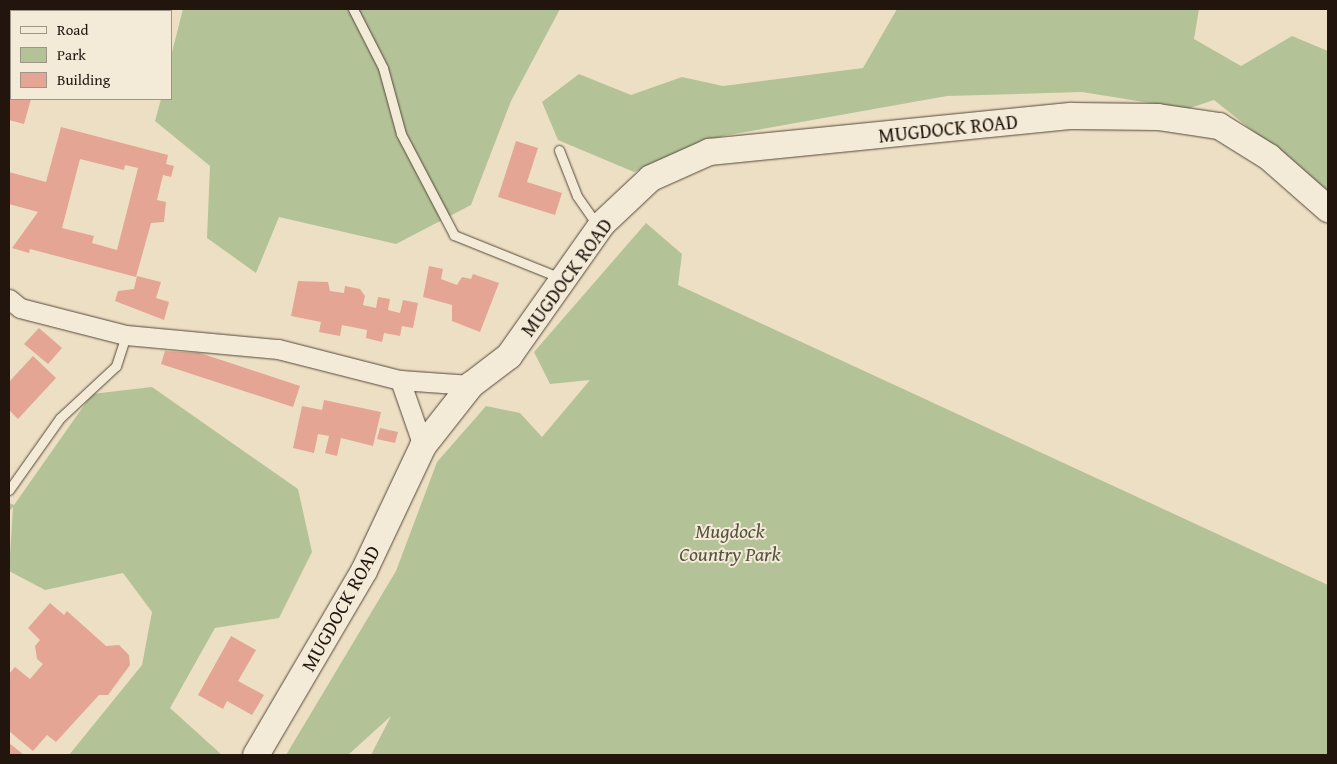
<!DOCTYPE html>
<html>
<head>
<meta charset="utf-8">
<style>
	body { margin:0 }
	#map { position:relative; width:1337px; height:764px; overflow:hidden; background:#eddfc3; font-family:"Gentium Book Plus",serif }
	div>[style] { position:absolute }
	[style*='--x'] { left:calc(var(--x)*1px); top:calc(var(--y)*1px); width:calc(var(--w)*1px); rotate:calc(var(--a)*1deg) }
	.green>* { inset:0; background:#b4c397 }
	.building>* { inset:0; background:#e4a594 }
	.roads { filter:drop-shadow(0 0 1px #55483b) drop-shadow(0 0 1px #55483b) }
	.lane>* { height:9px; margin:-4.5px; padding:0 4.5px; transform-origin:4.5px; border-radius:4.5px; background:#f3ead8 }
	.street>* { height:19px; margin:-9.5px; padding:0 9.5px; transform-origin:9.5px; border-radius:9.5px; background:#f3ead8 }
	.secondary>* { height:26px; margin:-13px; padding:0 13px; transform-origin:13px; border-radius:13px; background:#f3ead8 }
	span { translate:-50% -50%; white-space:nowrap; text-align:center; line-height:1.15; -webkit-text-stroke:4px #f3ead8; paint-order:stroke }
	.street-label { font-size:20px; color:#22150e }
	.park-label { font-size:20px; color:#55523e; font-style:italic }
	.frame { position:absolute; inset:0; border:10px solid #22150e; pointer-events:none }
	.legend { position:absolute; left:10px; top:10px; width:162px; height:90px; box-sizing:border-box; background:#f3ead8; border:1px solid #9f9587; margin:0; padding:6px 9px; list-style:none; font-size:15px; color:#22150e }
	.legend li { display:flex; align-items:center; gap:10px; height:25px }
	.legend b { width:25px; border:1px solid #9f9587 }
</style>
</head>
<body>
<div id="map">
	<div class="green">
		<i style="clip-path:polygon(183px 9px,560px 9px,511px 101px,471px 205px,396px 244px,279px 217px,256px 273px,207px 238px,210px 166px,155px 121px,161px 99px,171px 99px,171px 56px)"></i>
		<i style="clip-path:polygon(897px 9px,1199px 9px,1194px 39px,1241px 66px,1292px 36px,1328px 51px,1328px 191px,1214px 100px,1187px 109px,1082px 92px,947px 96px,723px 136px,634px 172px,558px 140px,542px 102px,579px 74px,631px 95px,682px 77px,723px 86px,863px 68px)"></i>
		<i style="clip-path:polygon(646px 223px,682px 254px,678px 285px,1328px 585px,1328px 755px,371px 755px,391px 716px,348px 755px,286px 755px,396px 571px,437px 462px,486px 406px,520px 413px,542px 437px,590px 380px,550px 384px,534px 352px)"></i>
		<i style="clip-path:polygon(152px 387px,298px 489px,312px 552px,279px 618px,215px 628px,170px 708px,222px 755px,69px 755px,142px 665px,152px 612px,123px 573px,45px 590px,9px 571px,13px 507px,9px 512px,9px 503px,14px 505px,92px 394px)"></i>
	</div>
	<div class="building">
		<i style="clip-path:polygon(27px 9px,56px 9px,56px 11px,27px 11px)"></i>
		<i style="clip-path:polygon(85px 9px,134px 9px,135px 11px,77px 11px)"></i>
		<i style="clip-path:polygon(9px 76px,11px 99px,31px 99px,24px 124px,9px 120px)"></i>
		<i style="clip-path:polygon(evenodd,61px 127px,168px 155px,166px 164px,174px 166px,171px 177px,163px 175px,157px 200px,166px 202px,164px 222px,151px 223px,136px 277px,30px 249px,29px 253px,12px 248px,38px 212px,9px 204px,9px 172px,46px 182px,61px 127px,80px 159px,124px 170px,125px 165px,138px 168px,117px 250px,92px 243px,94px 236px,62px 228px,80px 159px)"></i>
		<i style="clip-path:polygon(516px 141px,538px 148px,527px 182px,562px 193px,555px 215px,498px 197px)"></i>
		<i style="clip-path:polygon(429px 266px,443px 269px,441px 279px,457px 285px,462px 277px,471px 279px,473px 274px,499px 283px,480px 332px,452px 321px,452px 305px,423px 297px)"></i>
		<i style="clip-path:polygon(137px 276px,161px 282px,156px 298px,169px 302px,164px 320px,115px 301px,118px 291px,134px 289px)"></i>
		<i style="clip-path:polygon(298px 281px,328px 282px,330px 291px,344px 293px,345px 286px,360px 289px,365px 296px,363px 305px,376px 308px,378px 297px,390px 299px,388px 310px,400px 313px,403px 300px,418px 303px,413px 328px,402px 326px,400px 336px,384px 333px,382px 342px,366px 338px,367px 330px,342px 325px,340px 336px,319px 332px,321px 322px,291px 316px)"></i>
		<i style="clip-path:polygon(39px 328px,62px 348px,48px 364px,24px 344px)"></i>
		<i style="clip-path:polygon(165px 351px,200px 353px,300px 386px,293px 407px,161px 364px)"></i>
		<i style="clip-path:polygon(33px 356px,56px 378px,18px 419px,9px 410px,9px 382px)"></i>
		<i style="clip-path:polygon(324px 400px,381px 412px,373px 446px,341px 438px,337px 456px,325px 453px,329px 436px,318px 434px,314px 453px,293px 448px,302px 406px,322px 410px)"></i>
		<i style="clip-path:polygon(380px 428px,398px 432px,395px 443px,377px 439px)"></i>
		<i style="clip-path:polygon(50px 603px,64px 615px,67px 611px,106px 646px,119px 645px,129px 655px,130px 665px,108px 695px,99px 695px,56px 742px,47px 735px,33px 751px,9px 731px,9px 674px,15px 667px,30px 679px,43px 664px,37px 659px,35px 646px,40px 640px,28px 628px)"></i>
		<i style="clip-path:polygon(231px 636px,256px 650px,238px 681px,264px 695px,252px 715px,227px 701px,223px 709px,198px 695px)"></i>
		<i style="clip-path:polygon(9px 743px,24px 755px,9px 755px)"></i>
	</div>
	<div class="roads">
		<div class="lane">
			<i style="--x:353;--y:9;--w:66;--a:63"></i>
			<i style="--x:383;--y:68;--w:68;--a:74.7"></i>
			<i style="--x:401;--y:134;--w:114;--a:62.3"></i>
			<i style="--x:454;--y:235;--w:115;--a:21.9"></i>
			<i style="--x:24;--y:11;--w:3;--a:-45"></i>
			<i style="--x:9;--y:29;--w:4;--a:-56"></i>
			<i style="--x:559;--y:150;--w:49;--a:68.6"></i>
			<i style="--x:577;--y:196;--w:37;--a:55"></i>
			<i style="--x:9;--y:490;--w:88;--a:-54.7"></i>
			<i style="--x:60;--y:418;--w:76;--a:-42.9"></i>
			<i style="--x:116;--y:366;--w:33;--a:-72"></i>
		</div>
		<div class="street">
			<i style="--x:9;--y:299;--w:14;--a:39"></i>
			<i style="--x:20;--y:308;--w:109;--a:14.3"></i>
			<i style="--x:126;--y:335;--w:153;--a:5.3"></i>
			<i style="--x:278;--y:349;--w:126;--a:14.3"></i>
			<i style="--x:400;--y:380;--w:71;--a:4"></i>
			<i style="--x:400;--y:380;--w:70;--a:70.8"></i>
		</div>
		<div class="secondary">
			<i style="--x:256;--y:755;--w:213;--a:-59.6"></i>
			<i style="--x:364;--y:571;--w:138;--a:-64.7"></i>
			<i style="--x:423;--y:446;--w:78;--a:-51.8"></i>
			<i style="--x:471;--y:385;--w:48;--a:-37.3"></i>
			<i style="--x:509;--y:356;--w:161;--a:-54.8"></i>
			<i style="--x:602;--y:224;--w:67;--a:-43.2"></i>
			<i style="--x:651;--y:178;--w:64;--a:-24.1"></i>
			<i style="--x:709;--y:152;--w:365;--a:-5.7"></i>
			<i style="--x:1072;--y:116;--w:86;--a:0.7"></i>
			<i style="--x:1158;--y:117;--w:62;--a:8.4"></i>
			<i style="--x:1219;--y:126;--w:59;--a:31.8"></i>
			<i style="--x:1269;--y:157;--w:79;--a:41.4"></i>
		</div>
	</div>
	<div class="street-label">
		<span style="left:948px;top:128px;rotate:-6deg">MUGDOCK ROAD</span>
		<span style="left:566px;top:277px;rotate:-54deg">MUGDOCK ROAD</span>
		<span style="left:340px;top:608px;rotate:-61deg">MUGDOCK ROAD</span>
	</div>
	<div class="park-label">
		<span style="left:730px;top:542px">Mugdock<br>Country Park</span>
	</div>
	<div class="frame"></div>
	<ul class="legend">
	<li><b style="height:6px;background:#f3ead8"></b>Road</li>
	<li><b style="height:14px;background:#b4c397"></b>Park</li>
	<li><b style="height:14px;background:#e4a594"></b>Building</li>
	</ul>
</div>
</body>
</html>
